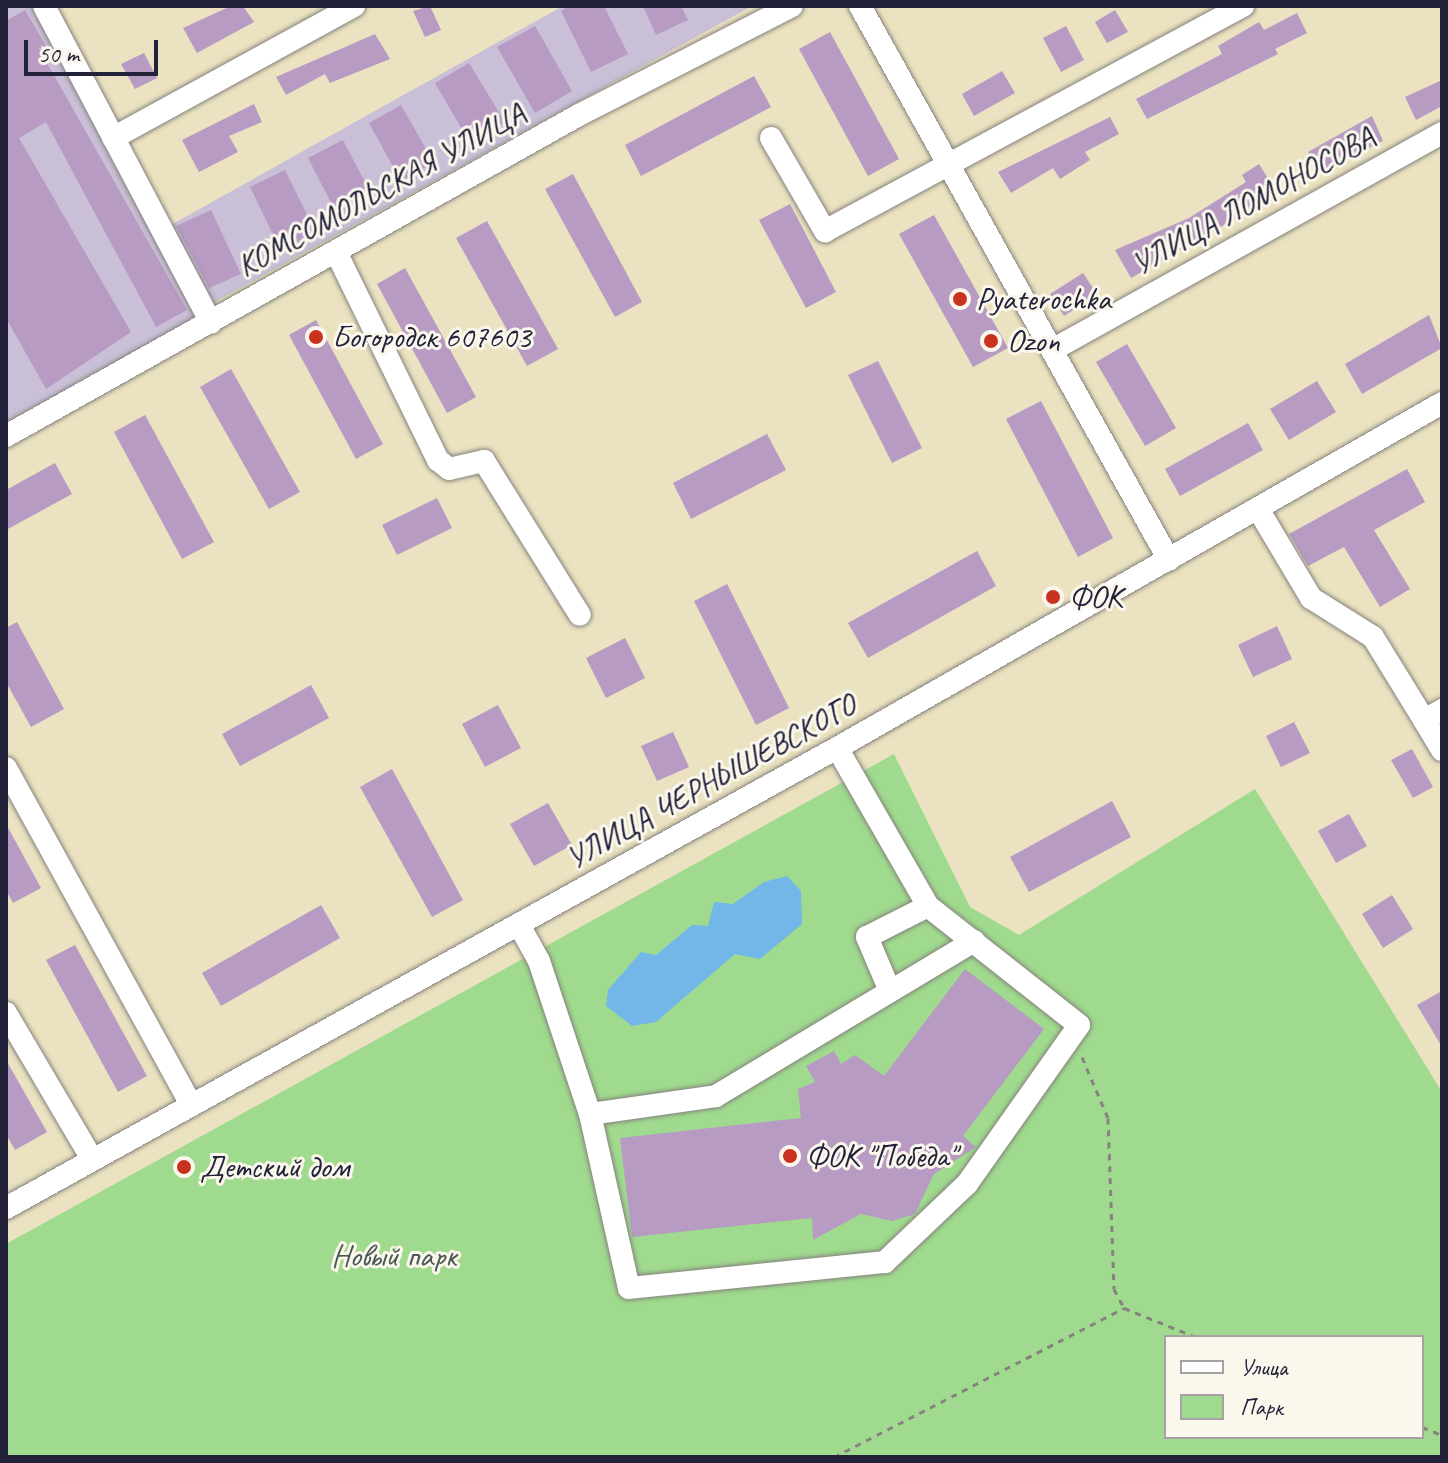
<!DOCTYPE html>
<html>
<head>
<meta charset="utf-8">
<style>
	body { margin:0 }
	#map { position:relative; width:1448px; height:1463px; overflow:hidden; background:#eae2c0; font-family:Caveat,sans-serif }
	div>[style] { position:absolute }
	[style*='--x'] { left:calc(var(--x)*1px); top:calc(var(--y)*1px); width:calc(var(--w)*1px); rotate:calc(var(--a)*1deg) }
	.industrial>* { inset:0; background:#c9bfd7 }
	.green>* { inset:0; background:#9fda8e }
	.water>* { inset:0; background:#73b7e9 }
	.building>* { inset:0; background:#b79bc3 }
	.path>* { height:3px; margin-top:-1.5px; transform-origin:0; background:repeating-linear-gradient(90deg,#86827e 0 6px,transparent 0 12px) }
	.roads { filter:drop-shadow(0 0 2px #86827e) drop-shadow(0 0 2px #86827e) }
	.minor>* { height:22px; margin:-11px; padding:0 11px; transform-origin:11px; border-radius:11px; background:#fff }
	.dots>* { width:22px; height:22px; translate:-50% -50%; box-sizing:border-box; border:4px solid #fbf7ec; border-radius:50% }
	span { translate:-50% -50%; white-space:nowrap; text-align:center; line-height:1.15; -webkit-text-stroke:6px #fbf7ec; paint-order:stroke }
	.street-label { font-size:32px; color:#22223b }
	.poi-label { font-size:32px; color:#22223b }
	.left { translate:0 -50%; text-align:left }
	.park-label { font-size:32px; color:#485954 }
	.frame { position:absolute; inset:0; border:8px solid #22223b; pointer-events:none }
	.legend { position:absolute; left:1164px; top:1335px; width:260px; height:104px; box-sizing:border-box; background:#fbf7ec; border:2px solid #a4a2a5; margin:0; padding:10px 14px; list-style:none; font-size:24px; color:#22223b }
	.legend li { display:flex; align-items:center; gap:16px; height:40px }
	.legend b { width:40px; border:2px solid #a4a2a5 }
	.scale { position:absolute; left:24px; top:40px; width:134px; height:36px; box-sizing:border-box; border:4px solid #22223b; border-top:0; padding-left:10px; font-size:24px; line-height:28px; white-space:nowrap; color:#22223b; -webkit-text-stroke:6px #fbf7ec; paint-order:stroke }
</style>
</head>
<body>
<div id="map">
	<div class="industrial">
		<i style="clip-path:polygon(6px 6px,34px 6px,200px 317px,6px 422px)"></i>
		<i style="clip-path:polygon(563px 6px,752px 6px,209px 305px,169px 226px)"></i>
	</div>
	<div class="green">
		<i style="clip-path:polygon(evenodd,894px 754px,970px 907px,1019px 935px,1255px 789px,1442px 1092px,1442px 1457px,6px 1457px,6px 1244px,894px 754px,1166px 1337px,1422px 1337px,1422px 1437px,1166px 1437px,1166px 1337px)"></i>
	</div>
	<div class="water">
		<i style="clip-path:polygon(787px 876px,801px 891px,802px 924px,760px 959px,735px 954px,656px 1022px,632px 1026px,606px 1006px,608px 990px,641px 952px,656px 955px,692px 925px,708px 926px,714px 902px,733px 904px,764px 882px)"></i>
	</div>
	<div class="building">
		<i style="clip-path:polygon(231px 6px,243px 6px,254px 22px,197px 53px,183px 28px)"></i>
		<i style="clip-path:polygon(430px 6px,441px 30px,425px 37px,413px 11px)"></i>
		<i style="clip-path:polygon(570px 6px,604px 6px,628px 54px,591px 72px,561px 11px)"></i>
		<i style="clip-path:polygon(643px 6px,681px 6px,688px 20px,656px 35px)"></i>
		<i style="clip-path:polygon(25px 10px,46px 46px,39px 49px,187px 310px,156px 327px,46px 122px,19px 138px,131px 332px,46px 389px,6px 318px,6px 21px)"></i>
		<i style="clip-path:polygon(1115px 10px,1128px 32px,1107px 43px,1095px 22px)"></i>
		<i style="clip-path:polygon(1297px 13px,1307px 33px,1275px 49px,1278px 54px,1147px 119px,1136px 99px,1222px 54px,1218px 46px,1259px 22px,1264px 30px)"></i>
		<i style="clip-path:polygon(535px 26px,572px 91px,535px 113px,497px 47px)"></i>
		<i style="clip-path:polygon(1066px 26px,1084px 60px,1061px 72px,1043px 38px)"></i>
		<i style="clip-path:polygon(830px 32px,899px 159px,868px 176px,799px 49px)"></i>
		<i style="clip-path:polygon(375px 34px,390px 59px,330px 83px,325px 74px,286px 95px,276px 77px)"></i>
		<i style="clip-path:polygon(144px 53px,157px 78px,135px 89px,121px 64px)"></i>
		<i style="clip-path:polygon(469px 63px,505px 122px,470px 143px,435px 83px)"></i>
		<i style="clip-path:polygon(1002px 71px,1015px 93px,974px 116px,962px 94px)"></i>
		<i style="clip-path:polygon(754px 76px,771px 107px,641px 176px,625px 145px)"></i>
		<i style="clip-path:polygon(1442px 80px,1442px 106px,1416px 120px,1405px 97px)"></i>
		<i style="clip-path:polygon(254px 104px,262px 122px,229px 136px,238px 152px,199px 172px,182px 140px)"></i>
		<i style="clip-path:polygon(401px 105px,434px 163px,401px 181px,369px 123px)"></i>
		<i style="clip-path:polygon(1372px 116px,1383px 141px,1319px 172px,1308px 152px)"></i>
		<i style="clip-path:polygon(1110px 117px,1119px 134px,1085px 152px,1090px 160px,1060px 179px,1053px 168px,1011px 193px,998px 172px)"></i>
		<i style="clip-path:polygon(343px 140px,376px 203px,341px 222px,308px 158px)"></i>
		<i style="clip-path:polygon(1259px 164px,1278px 194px,1131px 278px,1115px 250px,1189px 218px,1246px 182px,1242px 175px)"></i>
		<i style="clip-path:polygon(285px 170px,316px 233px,281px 251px,250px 187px)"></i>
		<i style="clip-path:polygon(573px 174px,642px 302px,615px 317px,545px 189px)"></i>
		<i style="clip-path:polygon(790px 204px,836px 292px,806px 308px,759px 220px)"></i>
		<i style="clip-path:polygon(211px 210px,241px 274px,209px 288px,176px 226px)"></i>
		<i style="clip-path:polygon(934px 215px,1008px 348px,973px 367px,899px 234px)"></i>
		<i style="clip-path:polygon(487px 221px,558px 349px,527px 366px,456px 238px)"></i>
		<i style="clip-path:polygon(405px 268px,476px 397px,447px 413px,377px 284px)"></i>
		<i style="clip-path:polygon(1083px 273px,1097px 294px,1064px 316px,1050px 294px)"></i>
		<i style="clip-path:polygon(1429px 315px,1442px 348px,1362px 394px,1345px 364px)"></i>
		<i style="clip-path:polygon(316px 320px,383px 444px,356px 459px,289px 335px)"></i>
		<i style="clip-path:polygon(1127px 344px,1176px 428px,1145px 446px,1096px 362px)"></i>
		<i style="clip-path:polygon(878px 361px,922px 448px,892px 463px,848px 375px)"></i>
		<i style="clip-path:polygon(231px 369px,300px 492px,269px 509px,200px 387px)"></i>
		<i style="clip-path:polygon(1317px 381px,1336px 412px,1289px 440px,1270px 409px)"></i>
		<i style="clip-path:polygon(1041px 401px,1113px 538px,1078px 557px,1006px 419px)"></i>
		<i style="clip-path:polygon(145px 415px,214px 542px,182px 559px,114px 432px)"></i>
		<i style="clip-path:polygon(1248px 423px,1263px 450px,1180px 496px,1165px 469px)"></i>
		<i style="clip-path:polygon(767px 434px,786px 470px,691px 519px,673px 483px)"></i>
		<i style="clip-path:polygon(55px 463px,72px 494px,6px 530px,6px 490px)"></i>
		<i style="clip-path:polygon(1407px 469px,1425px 502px,1374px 530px,1410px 589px,1380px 607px,1344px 547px,1308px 566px,1289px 534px)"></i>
		<i style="clip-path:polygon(437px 498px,452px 528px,397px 555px,382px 525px)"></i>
		<i style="clip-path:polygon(977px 551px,996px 586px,868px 658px,848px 623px)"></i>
		<i style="clip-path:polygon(727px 584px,789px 708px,756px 725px,694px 601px)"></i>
		<i style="clip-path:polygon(17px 622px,64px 709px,31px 727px,6px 682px,6px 628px)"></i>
		<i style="clip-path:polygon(1277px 626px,1292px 659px,1253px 677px,1238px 645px)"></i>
		<i style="clip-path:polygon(625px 638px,645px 678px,606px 698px,586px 658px)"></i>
		<i style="clip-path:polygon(311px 685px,329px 718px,240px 766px,222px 734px)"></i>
		<i style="clip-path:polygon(498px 705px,521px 748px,485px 767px,462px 724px)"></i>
		<i style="clip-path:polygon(1294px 722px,1310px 753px,1281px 767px,1266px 736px)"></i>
		<i style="clip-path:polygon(673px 732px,689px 767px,657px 781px,641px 746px)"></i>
		<i style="clip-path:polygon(1412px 749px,1433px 787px,1413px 798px,1391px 760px)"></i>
		<i style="clip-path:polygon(392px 769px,463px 900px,432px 917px,360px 787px)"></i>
		<i style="clip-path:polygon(1112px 801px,1131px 837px,1029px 892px,1010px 857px)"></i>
		<i style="clip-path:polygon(548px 803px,572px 845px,534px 866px,510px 824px)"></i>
		<i style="clip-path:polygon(1349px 814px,1367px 846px,1336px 863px,1318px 831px)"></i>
		<i style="clip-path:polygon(6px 824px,41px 888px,13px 903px,6px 890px)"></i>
		<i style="clip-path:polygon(1392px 895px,1413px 929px,1383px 948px,1362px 914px)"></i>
		<i style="clip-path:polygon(321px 905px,340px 938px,221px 1006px,202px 973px)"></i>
		<i style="clip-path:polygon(75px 945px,147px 1076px,118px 1092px,46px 960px)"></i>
		<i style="clip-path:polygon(965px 969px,1044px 1029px,963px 1136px,976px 1147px,934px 1174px,915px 1214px,892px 1221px,861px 1214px,813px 1240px,812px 1218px,632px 1237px,620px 1138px,801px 1118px,798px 1089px,815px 1082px,806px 1066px,834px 1051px,841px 1064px,855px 1055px,884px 1076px)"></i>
		<i style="clip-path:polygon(1442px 991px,1442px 1047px,1417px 1005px)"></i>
		<i style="clip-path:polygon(6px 1060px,47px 1132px,15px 1150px,6px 1134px)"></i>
	</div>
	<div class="path">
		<i style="--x:1082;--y:1057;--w:66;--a:66.9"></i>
		<i style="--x:1108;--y:1118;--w:171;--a:88"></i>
		<i style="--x:1114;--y:1289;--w:21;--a:62"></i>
		<i style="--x:1124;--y:1308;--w:78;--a:21.9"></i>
		<i style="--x:1422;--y:1427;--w:22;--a:22"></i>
		<i style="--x:834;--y:1457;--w:326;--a:-27.2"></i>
	</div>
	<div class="roads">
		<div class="minor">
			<i style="--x:44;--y:6;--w:358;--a:62.2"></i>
			<i style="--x:860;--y:6;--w:634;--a:60.85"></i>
			<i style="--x:113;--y:138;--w:275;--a:-28.7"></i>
			<i style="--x:771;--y:138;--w:108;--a:59.9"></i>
			<i style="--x:825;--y:231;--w:475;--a:-28.3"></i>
			<i style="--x:336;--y:252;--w:232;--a:63.9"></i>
			<i style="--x:438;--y:460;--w:14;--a:39"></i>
			<i style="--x:449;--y:469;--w:36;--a:-13"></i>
			<i style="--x:484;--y:461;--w:181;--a:58.1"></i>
			<i style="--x:1054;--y:349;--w:444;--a:-29.1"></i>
			<i style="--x:6;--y:436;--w:657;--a:-29.26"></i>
			<i style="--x:579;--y:115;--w:239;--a:-27.1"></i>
			<i style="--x:1258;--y:509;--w:104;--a:59.2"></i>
			<i style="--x:1311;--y:598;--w:73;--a:32.2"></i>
			<i style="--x:1373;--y:637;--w:97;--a:58.4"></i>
			<i style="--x:1424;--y:720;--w:21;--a:-29"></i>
			<i style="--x:1424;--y:720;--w:35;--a:59"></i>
			<i style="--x:6;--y:768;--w:382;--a:61.2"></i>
			<i style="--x:519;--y:925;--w:41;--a:60.9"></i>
			<i style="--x:539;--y:961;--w:161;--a:71.6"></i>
			<i style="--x:590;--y:1114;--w:178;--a:77.4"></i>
			<i style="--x:629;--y:1288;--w:257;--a:-5.8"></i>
			<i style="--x:885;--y:1262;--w:113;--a:-43.6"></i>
			<i style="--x:967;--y:1184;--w:194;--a:-54.8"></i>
			<i style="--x:1079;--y:1025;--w:192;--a:-141.8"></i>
			<i style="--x:928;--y:906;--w:182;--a:-119.9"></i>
			<i style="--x:890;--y:991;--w:59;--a:-113.1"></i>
			<i style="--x:867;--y:937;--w:68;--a:-26.9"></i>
			<i style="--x:6;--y:1013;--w:169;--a:59.5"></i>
			<i style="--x:590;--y:1114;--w:127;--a:-8.1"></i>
			<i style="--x:716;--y:1096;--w:301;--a:-31"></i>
			<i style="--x:6;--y:1208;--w:950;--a:-28.97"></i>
			<i style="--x:837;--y:748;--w:696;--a:-29.69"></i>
		</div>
	</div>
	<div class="dots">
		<i style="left:960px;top:299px;background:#c8321e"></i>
		<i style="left:316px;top:337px;background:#c8321e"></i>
		<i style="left:991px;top:341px;background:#c8321e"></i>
		<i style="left:1053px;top:597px;background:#c8321e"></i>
		<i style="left:790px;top:1156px;background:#c8321e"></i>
		<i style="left:184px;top:1167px;background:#c8321e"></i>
	</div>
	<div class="street-label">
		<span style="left:381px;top:190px;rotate:-29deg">КОМСОМОЛЬСКАЯ УЛИЦА</span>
		<span style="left:1253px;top:201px;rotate:-29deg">УЛИЦА ЛОМОНОСОВА</span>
		<span style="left:711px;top:782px;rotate:-29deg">УЛИЦА ЧЕРНЫШЕВСКОГО</span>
	</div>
	<div class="poi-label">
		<span class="left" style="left:976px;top:299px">Pyaterochka</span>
		<span class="left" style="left:332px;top:337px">Богородск 607603</span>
		<span class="left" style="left:1007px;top:341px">Ozon</span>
		<span class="left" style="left:1069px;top:597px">ФОК</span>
		<span class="left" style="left:806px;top:1156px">ФОК "Победа"</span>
		<span class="left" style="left:200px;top:1167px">Детский дом</span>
	</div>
	<div class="park-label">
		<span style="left:394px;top:1256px">Новый парк</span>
	</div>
	<div class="frame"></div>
	<ul class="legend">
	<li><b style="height:10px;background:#fff"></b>Улица</li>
	<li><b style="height:22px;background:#9fda8e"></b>Парк</li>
	</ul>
	<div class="scale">50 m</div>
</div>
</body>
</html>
